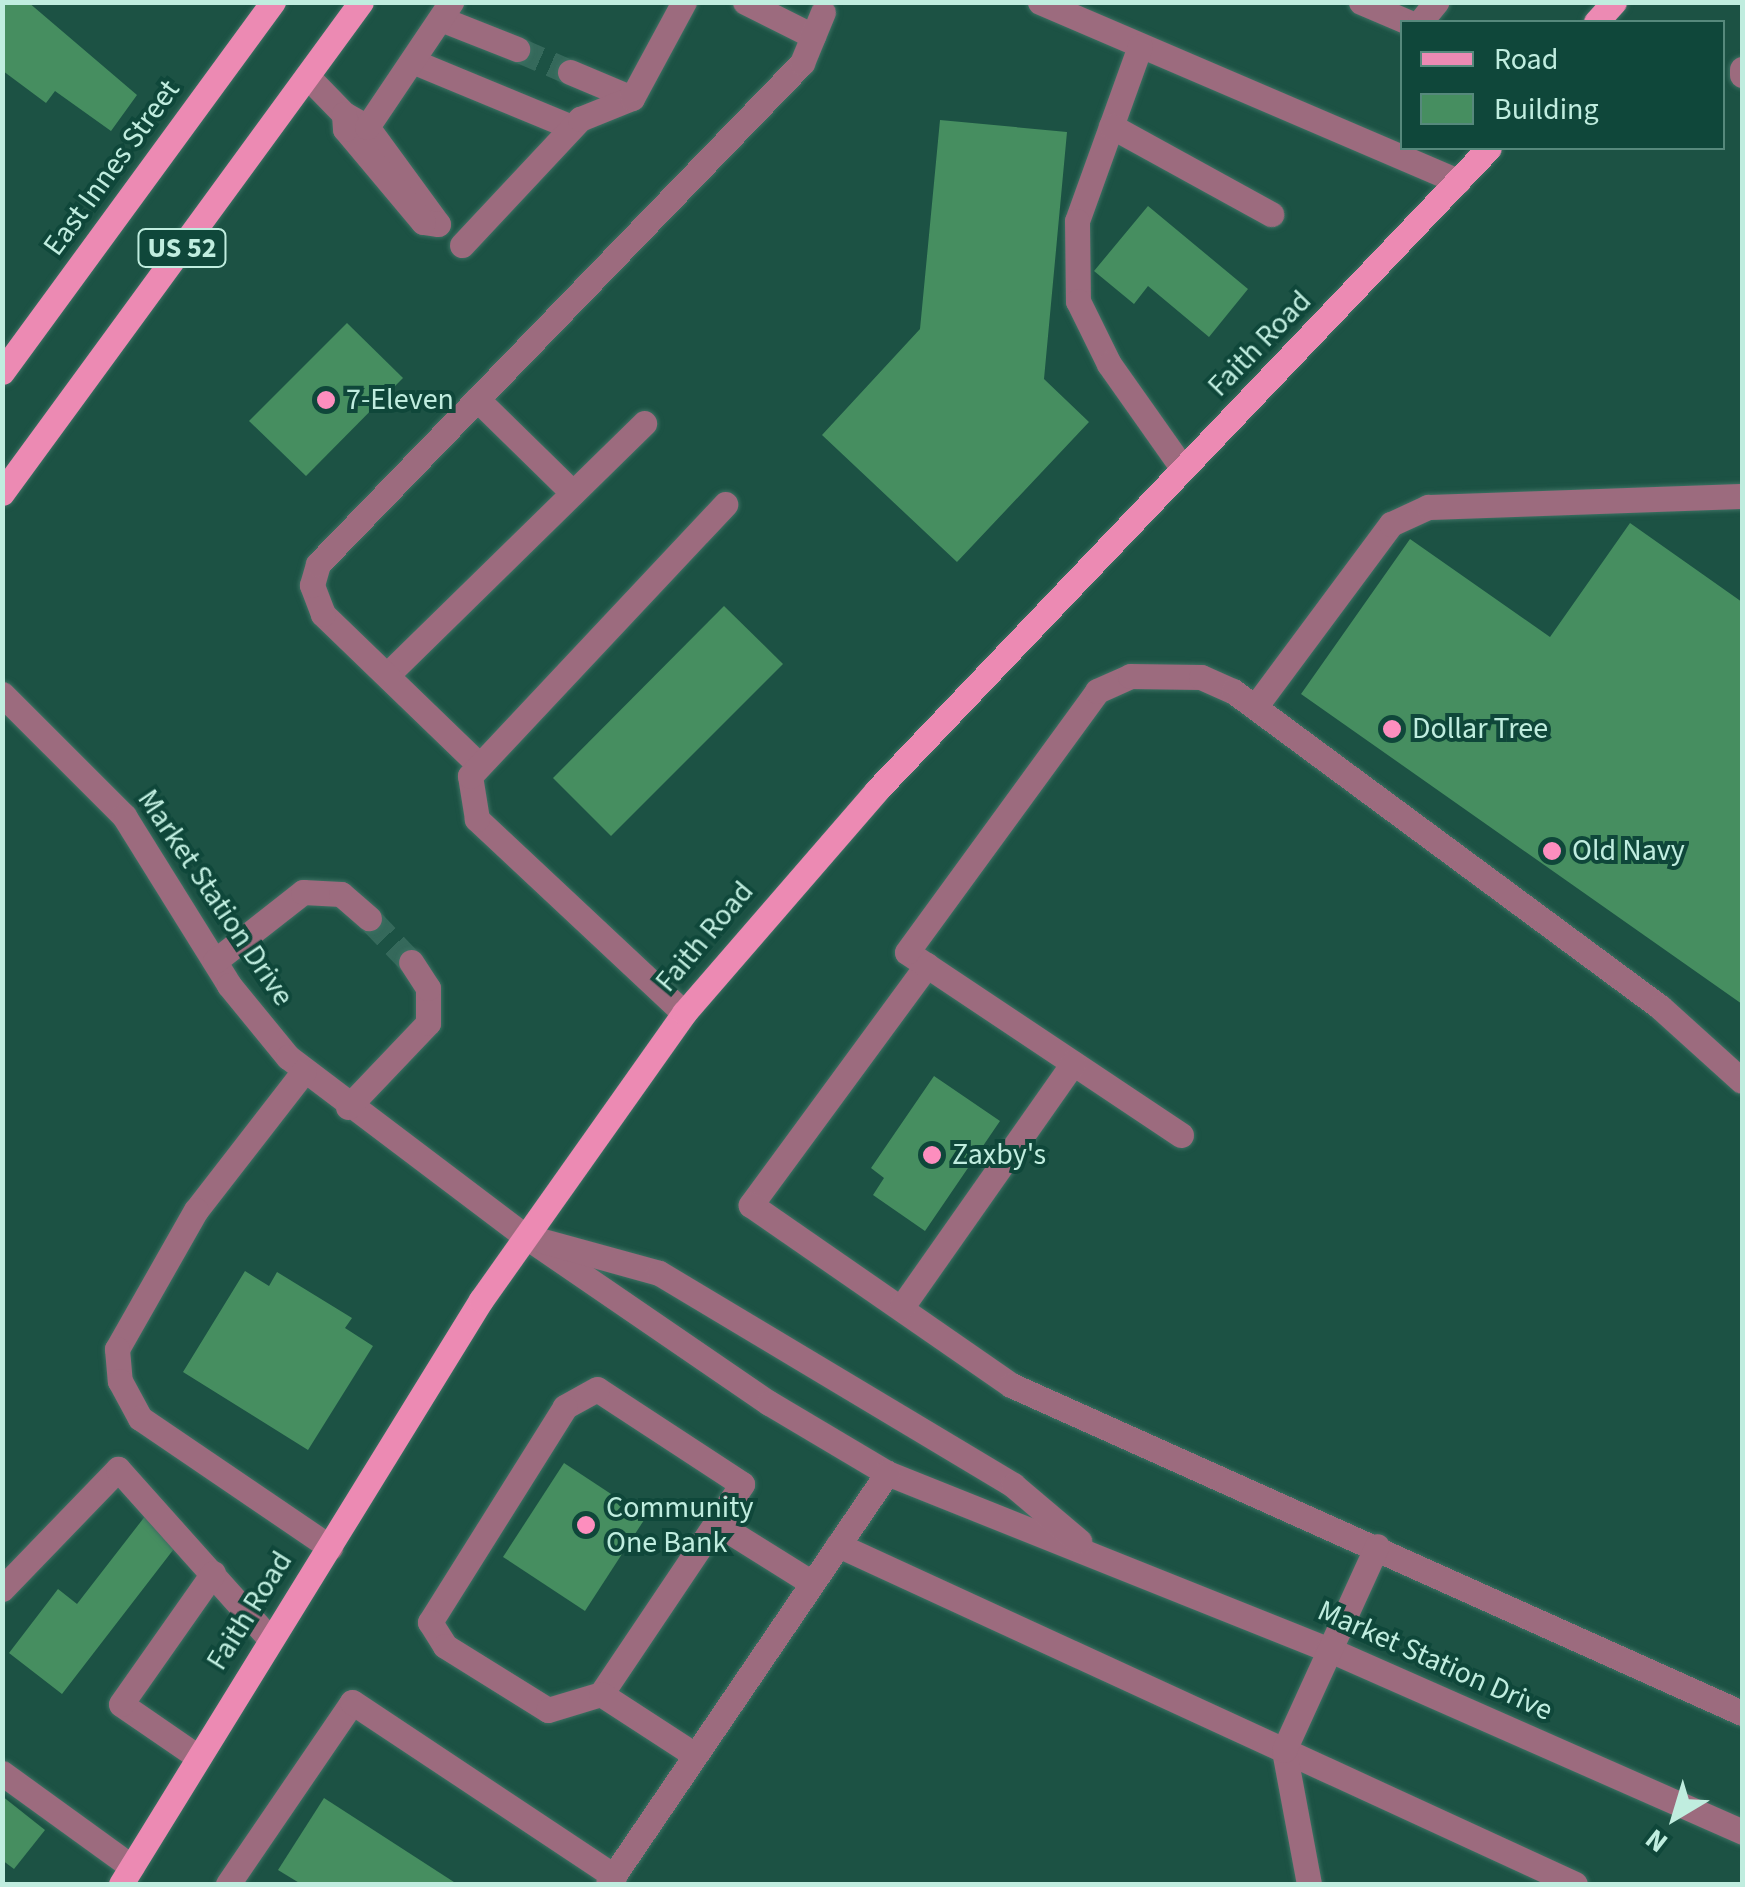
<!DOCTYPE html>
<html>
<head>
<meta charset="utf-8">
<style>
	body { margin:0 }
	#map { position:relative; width:1745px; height:1887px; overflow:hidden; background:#1c5244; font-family:"Source Sans 3",sans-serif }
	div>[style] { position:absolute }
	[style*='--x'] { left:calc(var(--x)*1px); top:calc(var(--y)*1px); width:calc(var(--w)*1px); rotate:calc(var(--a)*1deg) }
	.building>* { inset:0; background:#468e60 }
	.minor-tunnel>* { height:25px; margin-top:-12.5px; transform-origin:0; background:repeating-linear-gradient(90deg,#35695b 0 25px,transparent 0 37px) }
	.roads { filter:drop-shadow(0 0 2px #3d7163) drop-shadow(0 0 2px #3d7163) }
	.minor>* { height:25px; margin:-12.5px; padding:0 12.5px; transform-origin:12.5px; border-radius:12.5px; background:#9c6b7e }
	.major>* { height:25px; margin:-12.5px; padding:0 12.5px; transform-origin:12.5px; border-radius:12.5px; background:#ec8ab3 }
	.dots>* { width:28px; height:28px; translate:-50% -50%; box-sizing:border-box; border:5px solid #0f473a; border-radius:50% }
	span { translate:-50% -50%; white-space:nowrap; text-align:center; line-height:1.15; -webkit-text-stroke:8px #0f473a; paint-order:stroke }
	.shield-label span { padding:2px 8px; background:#0f473a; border:2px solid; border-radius:8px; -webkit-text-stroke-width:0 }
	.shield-label { font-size:28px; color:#c0eddf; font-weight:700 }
	.street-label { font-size:30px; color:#c0eddf }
	.poi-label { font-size:30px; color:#c0eddf }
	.left { translate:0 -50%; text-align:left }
	.frame { position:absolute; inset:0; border:5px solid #c0eddf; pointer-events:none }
	.legend { position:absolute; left:1400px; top:20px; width:325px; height:130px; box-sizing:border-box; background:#0f473a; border:2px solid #56897c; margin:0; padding:12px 18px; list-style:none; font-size:30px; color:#c0eddf }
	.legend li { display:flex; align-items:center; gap:20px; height:50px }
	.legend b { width:50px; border:2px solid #56897c }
	.north { position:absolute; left:1625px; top:1767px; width:100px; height:100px; -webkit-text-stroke:8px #0f473a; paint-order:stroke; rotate:218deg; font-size:28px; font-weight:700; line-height:40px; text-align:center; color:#c0eddf }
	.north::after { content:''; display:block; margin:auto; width:35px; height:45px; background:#c0eddf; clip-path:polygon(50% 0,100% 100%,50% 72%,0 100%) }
</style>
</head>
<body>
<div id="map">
	<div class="building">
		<i style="clip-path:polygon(3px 2px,28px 2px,137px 95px,111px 131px,55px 91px,46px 103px,3px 71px)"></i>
		<i style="clip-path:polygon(940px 120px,1067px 132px,1044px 379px,1089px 422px,957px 562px,822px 435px,920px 329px)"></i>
		<i style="clip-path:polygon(1148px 206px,1248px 289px,1209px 337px,1148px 286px,1134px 304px,1094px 271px)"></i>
		<i style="clip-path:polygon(347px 323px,403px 378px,306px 476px,249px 421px)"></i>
		<i style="clip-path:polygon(1630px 523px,1742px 602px,1742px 1004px,1301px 694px,1410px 539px,1550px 637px)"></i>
		<i style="clip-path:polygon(724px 606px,783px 664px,611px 836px,553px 778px)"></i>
		<i style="clip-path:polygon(934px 1076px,1000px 1121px,925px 1231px,873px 1195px,884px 1178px,871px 1168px)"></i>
		<i style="clip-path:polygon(245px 1271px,269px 1286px,277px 1272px,352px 1318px,345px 1328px,373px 1346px,308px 1450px,183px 1372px)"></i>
		<i style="clip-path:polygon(564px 1463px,646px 1517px,585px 1611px,503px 1557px)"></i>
		<i style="clip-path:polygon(146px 1515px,180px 1541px,62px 1694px,9px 1653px,58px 1589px,77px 1604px)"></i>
		<i style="clip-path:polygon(2px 1796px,45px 1830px,14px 1869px,2px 1860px)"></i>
		<i style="clip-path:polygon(324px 1798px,457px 1884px,301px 1884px,278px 1870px)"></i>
	</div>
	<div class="minor-tunnel">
		<i style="--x:517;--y:49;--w:58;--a:23.5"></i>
		<i style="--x:369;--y:918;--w:61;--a:46.3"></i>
	</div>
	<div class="roads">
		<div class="minor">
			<i style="--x:745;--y:2;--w:76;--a:26.6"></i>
			<i style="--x:1040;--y:2;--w:455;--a:23.2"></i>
			<i style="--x:1361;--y:2;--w:51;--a:23.1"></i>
			<i style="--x:441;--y:19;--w:82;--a:21.5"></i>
			<i style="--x:1420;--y:22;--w:26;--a:-51"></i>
			<i style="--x:1140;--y:46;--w:186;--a:109.8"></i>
			<i style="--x:1077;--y:221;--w:80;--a:89.3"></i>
			<i style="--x:1078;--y:301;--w:70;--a:63.8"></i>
			<i style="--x:1109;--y:364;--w:128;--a:54.8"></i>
			<i style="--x:412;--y:61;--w:172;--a:22.5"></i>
			<i style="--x:1742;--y:69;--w:6;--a:90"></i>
			<i style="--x:570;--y:72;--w:67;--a:22.8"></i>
			<i style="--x:307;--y:76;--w:53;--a:45.8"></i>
			<i style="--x:344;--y:114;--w:26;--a:29"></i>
			<i style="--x:367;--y:127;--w:120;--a:53.8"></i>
			<i style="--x:438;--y:224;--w:15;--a:-172"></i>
			<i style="--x:423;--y:222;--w:121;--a:-130"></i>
			<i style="--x:345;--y:129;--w:15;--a:-94"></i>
			<i style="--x:1111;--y:126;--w:183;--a:28.8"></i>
			<i style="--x:367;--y:127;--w:151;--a:-56.1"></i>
			<i style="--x:462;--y:245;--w:173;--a:-46.9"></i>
			<i style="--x:580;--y:119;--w:56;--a:-22"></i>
			<i style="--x:632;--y:98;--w:109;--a:-61.6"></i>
			<i style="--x:477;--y:399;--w:134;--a:44.4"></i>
			<i style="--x:387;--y:675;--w:360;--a:-44.4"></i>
			<i style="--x:2;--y:694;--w:173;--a:45"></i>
			<i style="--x:124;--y:816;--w:199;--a:58.1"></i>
			<i style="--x:229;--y:985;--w:93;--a:50.7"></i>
			<i style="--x:288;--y:1057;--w:297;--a:37.1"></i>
			<i style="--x:525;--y:1236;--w:296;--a:34.4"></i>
			<i style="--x:769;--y:1403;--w:137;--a:30.7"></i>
			<i style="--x:887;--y:1473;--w:475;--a:21.8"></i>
			<i style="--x:1328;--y:1649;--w:453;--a:23.8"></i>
			<i style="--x:1255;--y:707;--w:228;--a:-53.4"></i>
			<i style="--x:1391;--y:524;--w:41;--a:-24.7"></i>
			<i style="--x:1428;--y:507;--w:314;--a:-2"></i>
			<i style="--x:476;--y:762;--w:213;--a:-136"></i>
			<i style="--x:323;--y:614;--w:31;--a:-111"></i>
			<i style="--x:312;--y:585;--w:22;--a:-74"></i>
			<i style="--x:318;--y:564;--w:697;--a:-45.99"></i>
			<i style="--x:802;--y:63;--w:55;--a:-67.6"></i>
			<i style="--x:215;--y:961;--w:112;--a:-38.1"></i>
			<i style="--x:303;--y:892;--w:38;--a:3"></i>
			<i style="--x:341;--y:894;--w:37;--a:41"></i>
			<i style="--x:927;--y:965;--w:298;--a:126.3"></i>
			<i style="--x:751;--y:1205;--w:316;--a:34.7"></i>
			<i style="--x:1011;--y:1385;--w:801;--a:24.17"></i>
			<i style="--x:684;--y:1013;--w:284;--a:-136.9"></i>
			<i style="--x:477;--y:819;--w:44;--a:-99.2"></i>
			<i style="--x:470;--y:776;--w:373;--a:-46.8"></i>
			<i style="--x:304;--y:1071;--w:176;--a:127.8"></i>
			<i style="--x:196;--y:1210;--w:160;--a:119.6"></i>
			<i style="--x:117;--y:1349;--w:32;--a:85"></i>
			<i style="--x:120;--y:1381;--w:42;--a:61.6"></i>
			<i style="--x:140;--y:1418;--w:230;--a:34.2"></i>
			<i style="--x:348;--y:1107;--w:116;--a:-46.4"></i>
			<i style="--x:428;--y:1023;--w:35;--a:-90"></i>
			<i style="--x:428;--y:988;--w:31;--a:-123"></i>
			<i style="--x:1181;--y:1135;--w:329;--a:-146.3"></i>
			<i style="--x:907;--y:952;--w:323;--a:-53.9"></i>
			<i style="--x:1097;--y:691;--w:36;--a:-24"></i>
			<i style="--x:1130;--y:676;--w:71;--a:0.8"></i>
			<i style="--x:1201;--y:677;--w:35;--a:24"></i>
			<i style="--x:1233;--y:691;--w:531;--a:36.5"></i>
			<i style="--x:1660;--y:1007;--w:110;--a:42.1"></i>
			<i style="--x:543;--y:1241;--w:120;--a:15.4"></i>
			<i style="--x:659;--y:1273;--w:413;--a:30.9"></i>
			<i style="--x:1013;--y:1485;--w:87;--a:40.3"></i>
			<i style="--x:901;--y:1308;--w:299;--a:-54.9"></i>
			<i style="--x:716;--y:1523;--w:113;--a:32"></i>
			<i style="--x:838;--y:1545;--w:811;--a:24.7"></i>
			<i style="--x:2;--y:1589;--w:167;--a:-46"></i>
			<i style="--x:118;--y:1469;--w:229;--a:48.2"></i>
			<i style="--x:601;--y:1694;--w:253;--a:-56.1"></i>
			<i style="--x:742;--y:1484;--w:173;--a:-146.8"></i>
			<i style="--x:597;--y:1389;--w:37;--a:151"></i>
			<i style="--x:565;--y:1407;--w:254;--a:122.1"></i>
			<i style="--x:430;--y:1622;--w:28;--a:58"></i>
			<i style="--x:445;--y:1646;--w:121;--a:31.9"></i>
			<i style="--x:548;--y:1710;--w:55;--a:-16.8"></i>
			<i style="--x:601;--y:1694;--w:112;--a:33"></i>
			<i style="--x:198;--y:1757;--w:93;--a:-145.5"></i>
			<i style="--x:121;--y:1704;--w:160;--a:-54.9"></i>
			<i style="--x:2;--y:1773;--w:160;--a:35.9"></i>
			<i style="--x:228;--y:1884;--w:220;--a:-55.7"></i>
			<i style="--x:352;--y:1702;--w:315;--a:33.6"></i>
			<i style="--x:608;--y:1884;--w:497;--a:-55.8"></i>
			<i style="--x:1309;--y:1884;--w:136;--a:-100.6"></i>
			<i style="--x:1284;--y:1750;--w:224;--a:-65.5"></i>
		</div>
		<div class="major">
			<i style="--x:1596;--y:22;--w:27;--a:-48"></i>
			<i style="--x:2;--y:372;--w:459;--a:-53.8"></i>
			<i style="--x:2;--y:493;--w:608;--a:-53.83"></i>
			<i style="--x:121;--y:1884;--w:686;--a:-58.35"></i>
			<i style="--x:481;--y:1300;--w:352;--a:-54.7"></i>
			<i style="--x:684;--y:1013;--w:294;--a:-49.1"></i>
			<i style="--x:876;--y:791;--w:888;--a:-46.37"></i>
		</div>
	</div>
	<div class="dots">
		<i style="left:326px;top:400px;background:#fd8ebe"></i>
		<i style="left:1392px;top:729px;background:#fd8ebe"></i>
		<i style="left:1552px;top:851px;background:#fd8ebe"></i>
		<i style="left:932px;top:1155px;background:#fd8ebe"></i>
		<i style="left:586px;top:1525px;background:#fd8ebe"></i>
	</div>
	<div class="shield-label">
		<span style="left:182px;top:248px">US 52</span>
	</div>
	<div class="street-label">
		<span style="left:112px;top:168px;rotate:-54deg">East Innes Street</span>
		<span style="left:1260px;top:344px;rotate:-46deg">Faith Road</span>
		<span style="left:215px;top:898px;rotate:56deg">Market Station Drive</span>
		<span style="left:705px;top:937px;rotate:-50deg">Faith Road</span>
		<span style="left:250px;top:1611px;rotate:-58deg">Faith Road</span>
		<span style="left:1435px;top:1661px;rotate:24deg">Market Station Drive</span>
	</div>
	<div class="poi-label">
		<span class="left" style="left:346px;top:400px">7-Eleven</span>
		<span class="left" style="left:1412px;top:729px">Dollar Tree</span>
		<span class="left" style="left:1572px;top:851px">Old Navy</span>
		<span class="left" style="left:952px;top:1155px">Zaxby's</span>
		<span class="left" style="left:606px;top:1525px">Community<br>One Bank</span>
	</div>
	<div class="frame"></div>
	<ul class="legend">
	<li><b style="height:12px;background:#ec8ab3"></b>Road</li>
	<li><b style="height:28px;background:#468e60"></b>Building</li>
	</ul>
	<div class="north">N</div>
</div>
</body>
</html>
